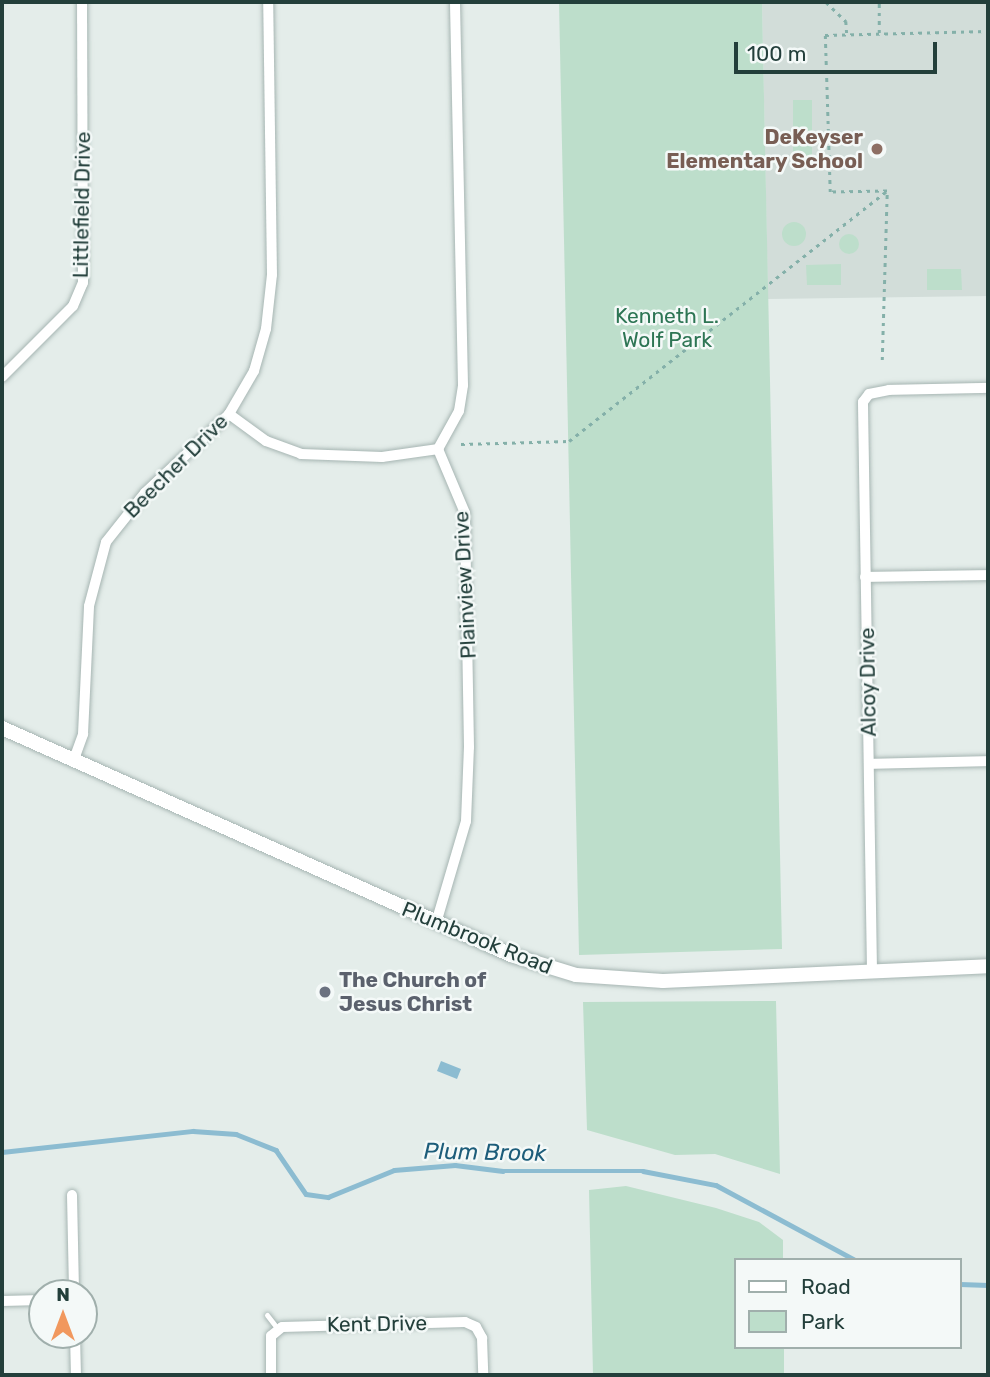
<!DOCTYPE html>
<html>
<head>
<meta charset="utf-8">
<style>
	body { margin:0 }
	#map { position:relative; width:990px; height:1377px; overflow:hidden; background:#e4edea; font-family:Rubik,sans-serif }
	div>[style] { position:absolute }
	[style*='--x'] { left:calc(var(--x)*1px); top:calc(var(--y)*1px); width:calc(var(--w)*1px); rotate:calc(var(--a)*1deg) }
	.built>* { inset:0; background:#d2ddd9 }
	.green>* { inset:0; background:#bddecb }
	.round { border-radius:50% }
	.water>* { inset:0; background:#8cbcd1 }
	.stream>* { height:4.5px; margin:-2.25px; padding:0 2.25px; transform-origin:2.25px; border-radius:2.25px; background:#8cbcd1 }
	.path>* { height:2.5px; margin-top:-1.25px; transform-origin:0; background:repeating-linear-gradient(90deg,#84b0a9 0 3.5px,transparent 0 8.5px) }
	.roads { filter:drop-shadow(0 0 2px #a6b5b2) drop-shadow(0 0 2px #a6b5b2) }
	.lane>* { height:5px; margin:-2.5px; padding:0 2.5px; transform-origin:2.5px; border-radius:2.5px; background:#fff }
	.street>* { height:10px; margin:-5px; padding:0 5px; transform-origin:5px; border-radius:5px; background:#fff }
	.secondary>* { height:14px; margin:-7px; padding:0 7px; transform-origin:7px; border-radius:7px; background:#fff }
	.dots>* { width:19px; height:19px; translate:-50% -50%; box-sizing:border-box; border:4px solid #f4f9f8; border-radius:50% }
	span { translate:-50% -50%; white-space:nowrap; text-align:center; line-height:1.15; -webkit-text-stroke:5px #f4f9f8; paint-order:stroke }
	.education-label { font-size:21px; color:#785e54; font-weight:700 }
	.right { translate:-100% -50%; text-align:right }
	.street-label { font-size:21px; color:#233f3b }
	.park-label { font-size:21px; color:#2d7554 }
	.worship-label { font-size:21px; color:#5b616d; font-weight:700 }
	.left { translate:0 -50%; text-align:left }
	.water-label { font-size:23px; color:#1d5d7a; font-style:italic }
	.frame { position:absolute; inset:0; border:4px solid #233f3b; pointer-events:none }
	.legend { position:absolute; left:734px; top:1258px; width:228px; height:91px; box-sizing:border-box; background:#f4f9f8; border:2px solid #a0afac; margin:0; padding:9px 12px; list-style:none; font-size:21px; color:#233f3b }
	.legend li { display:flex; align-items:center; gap:14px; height:35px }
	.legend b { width:35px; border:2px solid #a0afac }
	.north { position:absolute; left:28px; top:1279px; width:70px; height:70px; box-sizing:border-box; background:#f4f9f8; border:2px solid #a0afac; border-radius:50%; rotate:0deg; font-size:19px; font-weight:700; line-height:28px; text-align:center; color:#233f3b }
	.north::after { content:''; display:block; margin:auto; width:24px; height:32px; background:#f1985e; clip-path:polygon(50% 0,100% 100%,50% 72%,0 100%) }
	.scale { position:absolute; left:734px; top:42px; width:203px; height:32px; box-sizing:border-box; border:4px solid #233f3b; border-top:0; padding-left:9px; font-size:21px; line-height:24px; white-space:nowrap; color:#233f3b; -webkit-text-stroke:5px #f4f9f8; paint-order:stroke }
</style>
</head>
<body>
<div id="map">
	<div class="built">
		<i style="clip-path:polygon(762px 2px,988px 2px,988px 296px,768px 299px)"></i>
	</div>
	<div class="green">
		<i style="clip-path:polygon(559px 2px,762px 2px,782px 949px,579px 955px)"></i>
		<i style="clip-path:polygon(793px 100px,812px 100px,812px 157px,793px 157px)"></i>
		<i class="round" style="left:782px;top:222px;width:24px;height:24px"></i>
		<i class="round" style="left:839px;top:234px;width:20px;height:20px"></i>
		<i style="clip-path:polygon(841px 264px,841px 285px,807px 285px,806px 265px)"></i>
		<i style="clip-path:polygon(927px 269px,961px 269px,962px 290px,927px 290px)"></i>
		<i style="clip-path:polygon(776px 1001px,780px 1174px,715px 1154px,675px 1155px,587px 1130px,583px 1002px)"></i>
		<i style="clip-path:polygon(626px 1186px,716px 1208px,759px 1222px,783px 1240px,783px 1260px,736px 1260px,736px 1347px,784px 1347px,784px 1375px,593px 1375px,589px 1190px)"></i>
	</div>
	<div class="water">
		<i style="clip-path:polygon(441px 1061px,461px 1069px,457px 1079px,437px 1071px)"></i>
	</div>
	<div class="stream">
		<i style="--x:2;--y:1152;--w:192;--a:-6.3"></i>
		<i style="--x:193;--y:1131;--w:43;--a:4"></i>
		<i style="--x:236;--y:1134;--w:43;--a:21.8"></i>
		<i style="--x:276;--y:1150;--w:53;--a:55.7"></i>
		<i style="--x:306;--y:1194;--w:22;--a:8"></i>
		<i style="--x:328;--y:1197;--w:71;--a:-22.2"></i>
		<i style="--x:394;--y:1170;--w:61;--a:-4.7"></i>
		<i style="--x:455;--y:1165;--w:48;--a:7.1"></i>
		<i style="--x:503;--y:1171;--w:140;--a:0"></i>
		<i style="--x:643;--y:1171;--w:74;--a:10.9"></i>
		<i style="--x:716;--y:1185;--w:158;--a:28.3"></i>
		<i style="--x:960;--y:1284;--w:28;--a:2"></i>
	</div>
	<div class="path">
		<i style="--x:826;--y:2;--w:28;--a:44"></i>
		<i style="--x:846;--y:21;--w:13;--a:86"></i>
		<i style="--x:879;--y:33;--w:31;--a:-90"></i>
		<i style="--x:887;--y:191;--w:57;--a:179"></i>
		<i style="--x:830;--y:192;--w:157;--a:-91.8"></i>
		<i style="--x:825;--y:35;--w:163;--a:-1.4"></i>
		<i style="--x:882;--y:360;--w:169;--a:-88.3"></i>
		<i style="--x:461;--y:444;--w:108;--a:-1.6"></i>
		<i style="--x:569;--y:441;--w:405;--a:-38.2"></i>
	</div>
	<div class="roads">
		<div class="lane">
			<i style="--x:267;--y:1315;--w:18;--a:52"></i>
		</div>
		<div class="street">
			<i style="--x:2;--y:377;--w:100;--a:-45"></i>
			<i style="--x:73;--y:306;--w:25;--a:-67"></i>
			<i style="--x:83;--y:283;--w:281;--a:-90.2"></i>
			<i style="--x:229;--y:414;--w:46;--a:36.1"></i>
			<i style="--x:266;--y:441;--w:37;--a:20"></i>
			<i style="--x:301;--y:454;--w:81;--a:2.1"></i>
			<i style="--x:382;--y:457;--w:57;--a:-8.1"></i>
			<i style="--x:865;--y:577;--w:123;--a:-0.9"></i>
			<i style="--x:73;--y:762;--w:30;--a:-70"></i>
			<i style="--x:83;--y:734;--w:128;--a:-87.3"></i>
			<i style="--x:89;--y:606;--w:66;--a:-75.1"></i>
			<i style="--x:106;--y:542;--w:63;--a:-51.5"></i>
			<i style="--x:145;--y:493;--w:115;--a:-43.2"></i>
			<i style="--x:229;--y:414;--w:50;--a:-59.8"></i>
			<i style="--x:254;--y:371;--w:44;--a:-74.1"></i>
			<i style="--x:266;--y:329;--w:54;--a:-83.7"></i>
			<i style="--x:272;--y:275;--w:273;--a:-90.8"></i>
			<i style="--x:869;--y:764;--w:119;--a:-1.4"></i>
			<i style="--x:436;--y:923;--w:106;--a:-73.6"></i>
			<i style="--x:466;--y:821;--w:74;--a:-87.7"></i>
			<i style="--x:469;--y:747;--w:234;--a:-91"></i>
			<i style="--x:465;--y:513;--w:69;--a:-112.9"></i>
			<i style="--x:438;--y:449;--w:43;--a:-61.1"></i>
			<i style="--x:459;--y:411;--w:26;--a:-81"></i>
			<i style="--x:463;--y:385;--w:383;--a:-91.2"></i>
			<i style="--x:872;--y:971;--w:569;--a:-90.91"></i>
			<i style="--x:863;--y:402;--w:10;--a:-53"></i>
			<i style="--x:869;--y:394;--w:20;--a:-11"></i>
			<i style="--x:889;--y:390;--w:99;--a:-1.2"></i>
			<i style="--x:72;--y:1195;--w:98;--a:88.8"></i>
			<i style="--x:2;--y:1301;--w:40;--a:-1.4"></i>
			<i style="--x:75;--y:1335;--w:40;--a:88.6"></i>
			<i style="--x:271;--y:1375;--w:39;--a:-90"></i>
			<i style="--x:271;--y:1336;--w:14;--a:-39"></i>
			<i style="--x:282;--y:1327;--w:183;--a:-1.6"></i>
			<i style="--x:465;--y:1322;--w:12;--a:24"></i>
			<i style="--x:476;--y:1327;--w:13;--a:61"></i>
			<i style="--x:482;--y:1338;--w:37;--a:88"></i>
		</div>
		<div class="secondary">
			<i style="--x:2;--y:728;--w:557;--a:24.04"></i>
			<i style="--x:511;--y:955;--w:68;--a:17.1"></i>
			<i style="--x:576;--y:975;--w:87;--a:3.9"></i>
			<i style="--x:663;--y:981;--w:325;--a:-2.6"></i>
		</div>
	</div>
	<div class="dots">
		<i style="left:877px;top:149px;background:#8d6e63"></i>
		<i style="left:325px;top:992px;background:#6b7280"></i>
	</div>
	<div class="education-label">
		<span class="right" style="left:863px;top:149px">DeKeyser<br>Elementary School</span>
	</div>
	<div class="street-label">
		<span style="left:82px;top:205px;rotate:-89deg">Littlefield Drive</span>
		<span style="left:176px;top:466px;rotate:-45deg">Beecher Drive</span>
		<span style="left:465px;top:585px;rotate:-93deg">Plainview Drive</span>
		<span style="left:868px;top:682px;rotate:-91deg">Alcoy Drive</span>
		<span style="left:477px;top:938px;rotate:22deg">Plumbrook Road</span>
		<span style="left:377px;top:1324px;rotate:-1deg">Kent Drive</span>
	</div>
	<div class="park-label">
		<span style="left:667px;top:328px">Kenneth L.<br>Wolf Park</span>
	</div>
	<div class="worship-label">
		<span class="left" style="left:339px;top:992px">The Church of<br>Jesus Christ</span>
	</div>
	<div class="water-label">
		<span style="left:485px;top:1152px;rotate:1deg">Plum Brook</span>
	</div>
	<div class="frame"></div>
	<ul class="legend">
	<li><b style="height:9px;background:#fff"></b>Road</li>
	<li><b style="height:19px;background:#bddecb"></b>Park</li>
	</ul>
	<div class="north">N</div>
	<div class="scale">100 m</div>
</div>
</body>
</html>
